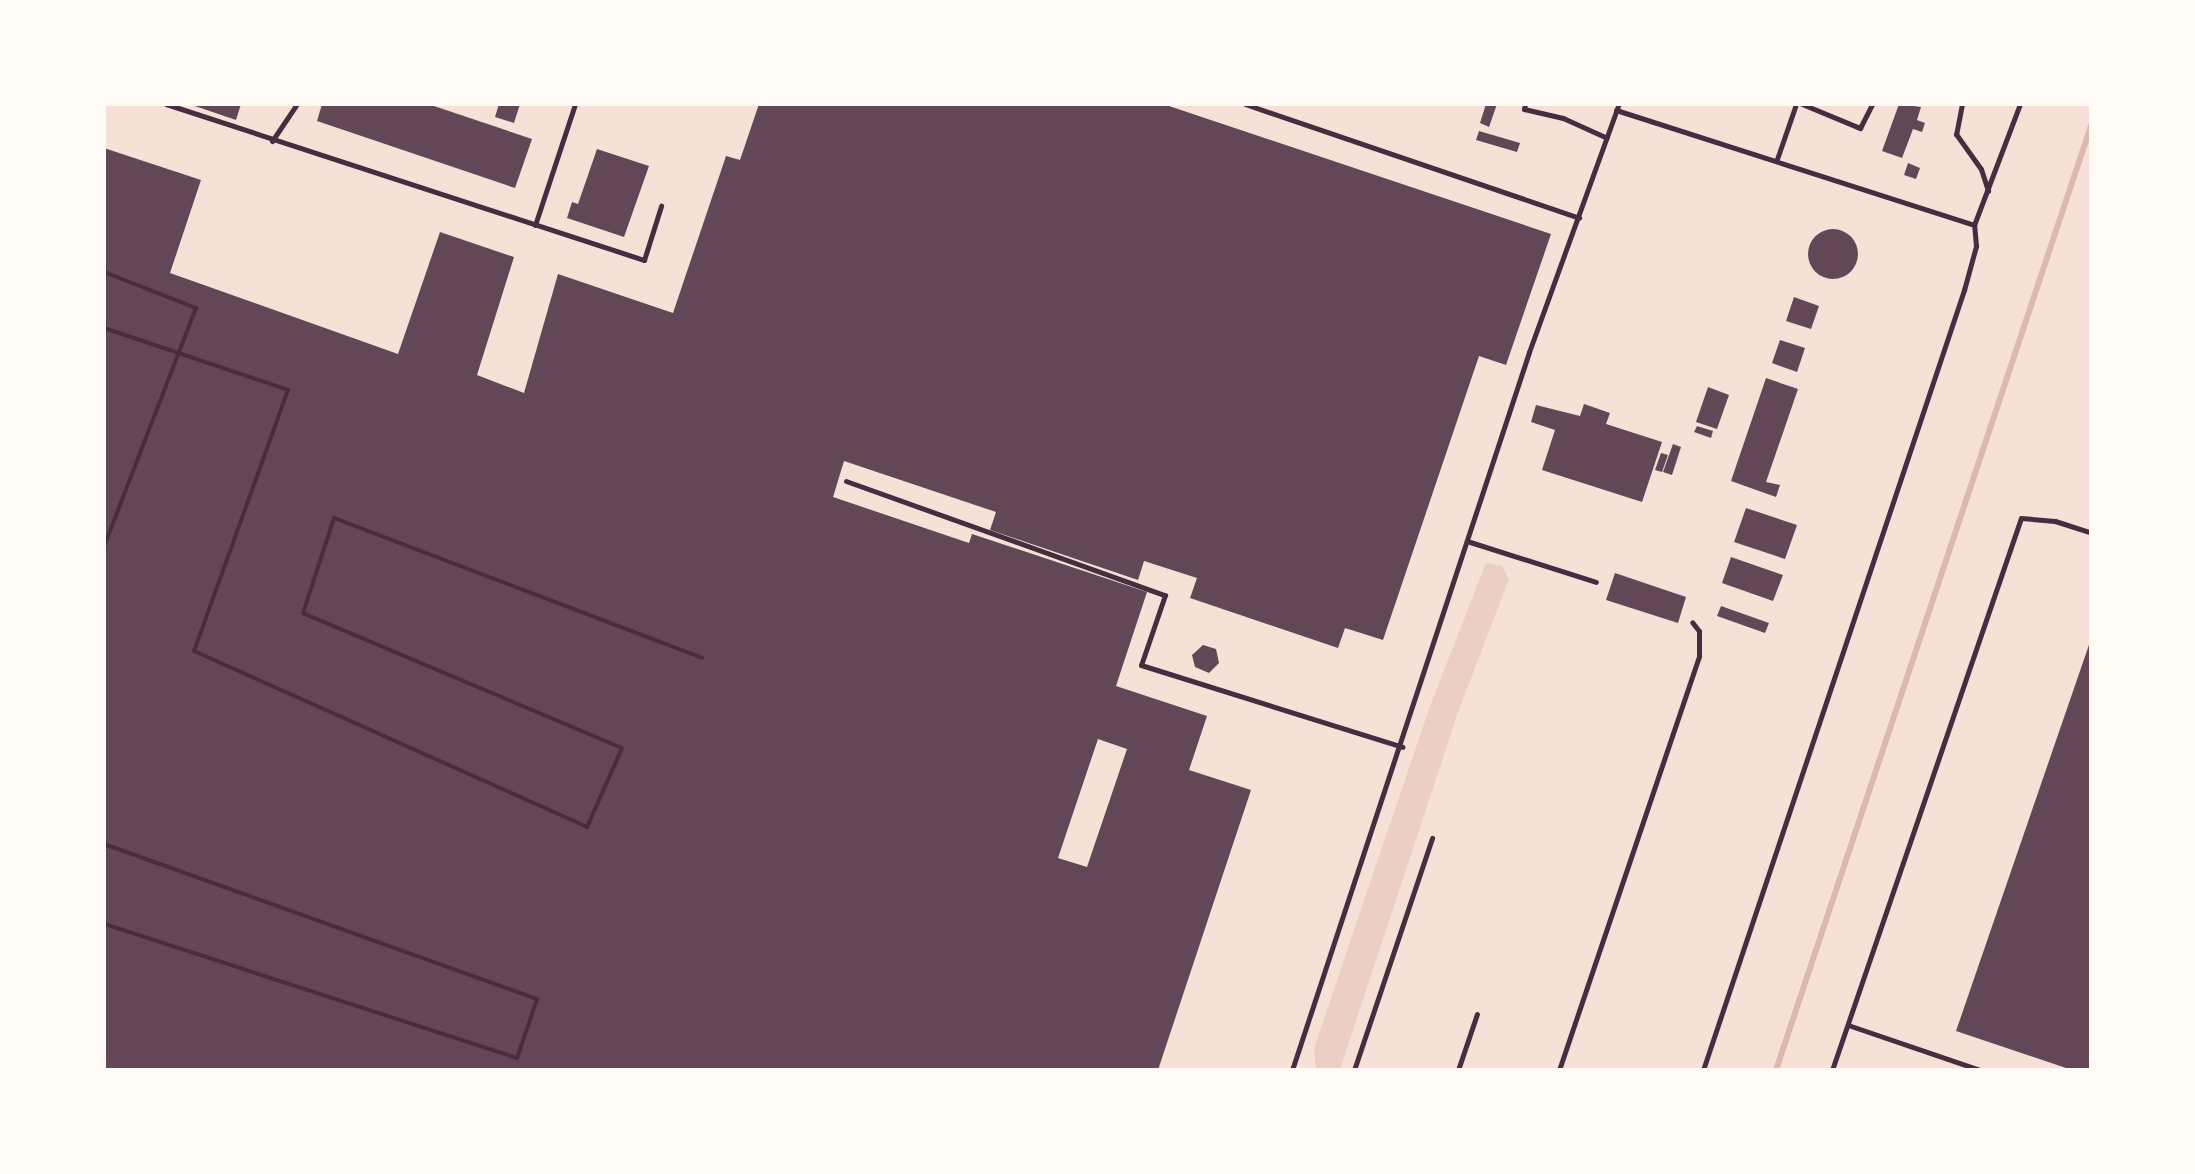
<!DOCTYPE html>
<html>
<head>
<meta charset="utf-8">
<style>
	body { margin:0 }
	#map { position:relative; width:2195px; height:1174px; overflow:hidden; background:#f7e1d7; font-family:Arial,sans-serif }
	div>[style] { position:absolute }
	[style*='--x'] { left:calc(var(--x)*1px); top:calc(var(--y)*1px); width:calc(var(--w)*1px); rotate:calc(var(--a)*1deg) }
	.green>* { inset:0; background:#ebcfc5 }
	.stream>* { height:6px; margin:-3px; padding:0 3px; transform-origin:3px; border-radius:3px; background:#dcb8b0 }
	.building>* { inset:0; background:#644757 }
	.round { border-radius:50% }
	.path>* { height:4px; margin:-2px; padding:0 2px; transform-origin:2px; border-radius:2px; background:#4a2c40 }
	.service>* { height:5px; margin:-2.5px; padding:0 2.5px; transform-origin:2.5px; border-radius:2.5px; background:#4a2c40 }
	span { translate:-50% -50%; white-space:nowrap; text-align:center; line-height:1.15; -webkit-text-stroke:7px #fffaf5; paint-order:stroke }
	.frame { position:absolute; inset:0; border:106px solid #fffaf5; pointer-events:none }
</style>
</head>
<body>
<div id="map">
	<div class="green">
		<i style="clip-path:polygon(1486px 563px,1502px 566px,1509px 579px,1457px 715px,1340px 1070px,1316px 1070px,1314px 1048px,1430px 706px)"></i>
	</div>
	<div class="stream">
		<i style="--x:1776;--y:1070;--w:995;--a:-71.55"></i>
	</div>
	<div class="building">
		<i style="clip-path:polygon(189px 104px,241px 104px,236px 120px)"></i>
		<i style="clip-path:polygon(322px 104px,428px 104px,532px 139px,515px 188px,317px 121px)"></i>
		<i style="clip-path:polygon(499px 104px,520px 104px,514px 123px,495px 117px)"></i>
		<i style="clip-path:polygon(evenodd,759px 104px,1163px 104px,1551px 234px,1506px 365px,1479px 356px,1383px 640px,1345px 628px,1338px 648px,1190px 598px,1197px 578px,1144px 561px,1138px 580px,990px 530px,996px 512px,844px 461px,833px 497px,969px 543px,972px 534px,1147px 592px,1116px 686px,1207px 716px,1189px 770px,1251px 790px,1158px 1070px,104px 1070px,104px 148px,201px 180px,170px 273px,398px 354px,440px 232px,514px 257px,477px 375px,524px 393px,558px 274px,673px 313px,726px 156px,740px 160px,759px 104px,1098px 739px,1127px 749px,1087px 867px,1058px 858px,1098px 739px)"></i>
		<i style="clip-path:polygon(1486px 104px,1497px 104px,1489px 127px,1480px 123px)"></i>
		<i style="clip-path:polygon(1899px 104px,1921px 107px,1917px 120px,1925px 123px,1922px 132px,1913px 129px,1902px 158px,1882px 151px)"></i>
		<i style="clip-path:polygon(1479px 131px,1520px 143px,1517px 152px,1476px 140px)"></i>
		<i style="clip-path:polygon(597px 149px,649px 166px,624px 237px,567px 218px,572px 202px,578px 204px)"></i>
		<i style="clip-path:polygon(1908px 163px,1920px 168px,1916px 179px,1904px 175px)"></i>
		<i class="round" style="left:1808px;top:229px;width:50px;height:50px"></i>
		<i style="clip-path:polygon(1794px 297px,1819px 306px,1811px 329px,1786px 321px)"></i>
		<i style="clip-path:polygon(1780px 340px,1805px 348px,1797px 372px,1772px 363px)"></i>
		<i style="clip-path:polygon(1766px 378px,1798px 389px,1766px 482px,1780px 485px,1776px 497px,1731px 481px)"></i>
		<i style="clip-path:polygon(1708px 387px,1729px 395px,1717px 429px,1696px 422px)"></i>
		<i style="clip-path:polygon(1584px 404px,1610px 413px,1606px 424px,1662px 442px,1642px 502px,1542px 470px,1555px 430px,1531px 422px,1536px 405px,1580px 416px)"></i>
		<i style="clip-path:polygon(1697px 426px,1713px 431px,1711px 438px,1694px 432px)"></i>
		<i style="clip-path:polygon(1673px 444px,1681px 447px,1672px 475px,1663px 472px)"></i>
		<i style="clip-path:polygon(1661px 453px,1668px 455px,1662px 472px,1655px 470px)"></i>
		<i style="clip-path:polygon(1746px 508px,1797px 525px,1785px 559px,1734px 542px)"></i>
		<i style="clip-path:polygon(1731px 557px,1783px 575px,1773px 601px,1722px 583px)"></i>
		<i style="clip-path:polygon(1615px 573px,1686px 597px,1678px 623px,1606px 600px)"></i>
		<i style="clip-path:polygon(1721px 606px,1769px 623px,1765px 633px,1717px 616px)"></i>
		<i style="clip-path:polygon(2091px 639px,2091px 1070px,2072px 1070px,1956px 1031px)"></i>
		<i style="clip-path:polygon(1203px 645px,1216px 649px,1219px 663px,1209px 673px,1195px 667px,1192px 655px)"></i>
	</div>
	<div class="path">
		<i style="--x:104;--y:272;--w:99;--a:21.4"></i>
		<i style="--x:196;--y:308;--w:255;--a:111.1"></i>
		<i style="--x:104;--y:328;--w:194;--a:18.6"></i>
		<i style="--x:288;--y:390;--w:277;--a:109.8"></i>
		<i style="--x:194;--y:651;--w:431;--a:24.1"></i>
		<i style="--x:587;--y:827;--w:86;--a:-66.1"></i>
		<i style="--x:622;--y:748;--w:346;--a:-157.1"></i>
		<i style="--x:303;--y:613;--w:100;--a:-71.9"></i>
		<i style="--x:334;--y:518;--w:394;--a:20.8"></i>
		<i style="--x:104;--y:844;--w:460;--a:19.7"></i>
		<i style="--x:537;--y:999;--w:62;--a:108.7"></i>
		<i style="--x:517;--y:1058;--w:434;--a:-162"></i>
	</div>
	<div class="service">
		<i style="--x:166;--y:104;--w:503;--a:18.07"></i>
		<i style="--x:644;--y:260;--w:57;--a:-72.5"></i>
		<i style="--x:1245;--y:104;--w:353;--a:18.8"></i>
		<i style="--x:1525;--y:104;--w:5;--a:101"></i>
		<i style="--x:1524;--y:109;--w:40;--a:13"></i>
		<i style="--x:1563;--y:118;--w:48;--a:24.4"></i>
		<i style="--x:1802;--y:104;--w:63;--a:22.5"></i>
		<i style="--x:1860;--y:128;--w:27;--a:-63"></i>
		<i style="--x:1962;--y:104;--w:31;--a:101"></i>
		<i style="--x:1956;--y:134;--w:43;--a:54.5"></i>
		<i style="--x:1981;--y:169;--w:23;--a:72"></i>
		<i style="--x:1616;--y:110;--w:376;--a:17.8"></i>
		<i style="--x:272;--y:141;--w:45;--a:-56"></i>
		<i style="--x:1777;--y:159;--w:58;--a:-70.9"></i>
		<i style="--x:535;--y:225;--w:127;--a:-71.7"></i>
		<i style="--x:1974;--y:225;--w:129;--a:-69.2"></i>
		<i style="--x:846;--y:481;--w:339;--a:19.7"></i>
		<i style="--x:1165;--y:595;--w:74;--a:108.9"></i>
		<i style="--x:1141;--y:665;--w:274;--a:17.4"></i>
		<i style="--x:1470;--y:542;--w:132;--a:17.6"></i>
		<i style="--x:1848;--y:1025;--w:139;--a:18.8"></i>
		<i style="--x:1292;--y:1070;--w:756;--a:-71.73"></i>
		<i style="--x:1529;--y:352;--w:264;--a:-70.1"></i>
		<i style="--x:1354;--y:1070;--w:245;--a:-71.4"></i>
		<i style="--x:1458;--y:1070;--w:59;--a:-71.3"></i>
		<i style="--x:1559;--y:1070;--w:437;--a:-71.3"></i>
		<i style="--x:1699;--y:656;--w:25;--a:-90"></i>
		<i style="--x:1699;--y:631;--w:11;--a:-128"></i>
		<i style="--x:1703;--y:1070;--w:823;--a:-71.5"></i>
		<i style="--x:1964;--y:290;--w:46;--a:-74.7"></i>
		<i style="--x:1976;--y:246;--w:21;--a:-95"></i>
		<i style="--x:1832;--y:1070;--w:583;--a:-71.1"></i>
		<i style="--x:2021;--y:518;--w:34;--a:5"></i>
		<i style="--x:2055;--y:521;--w:38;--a:18"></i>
	</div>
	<div class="frame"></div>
</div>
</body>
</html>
